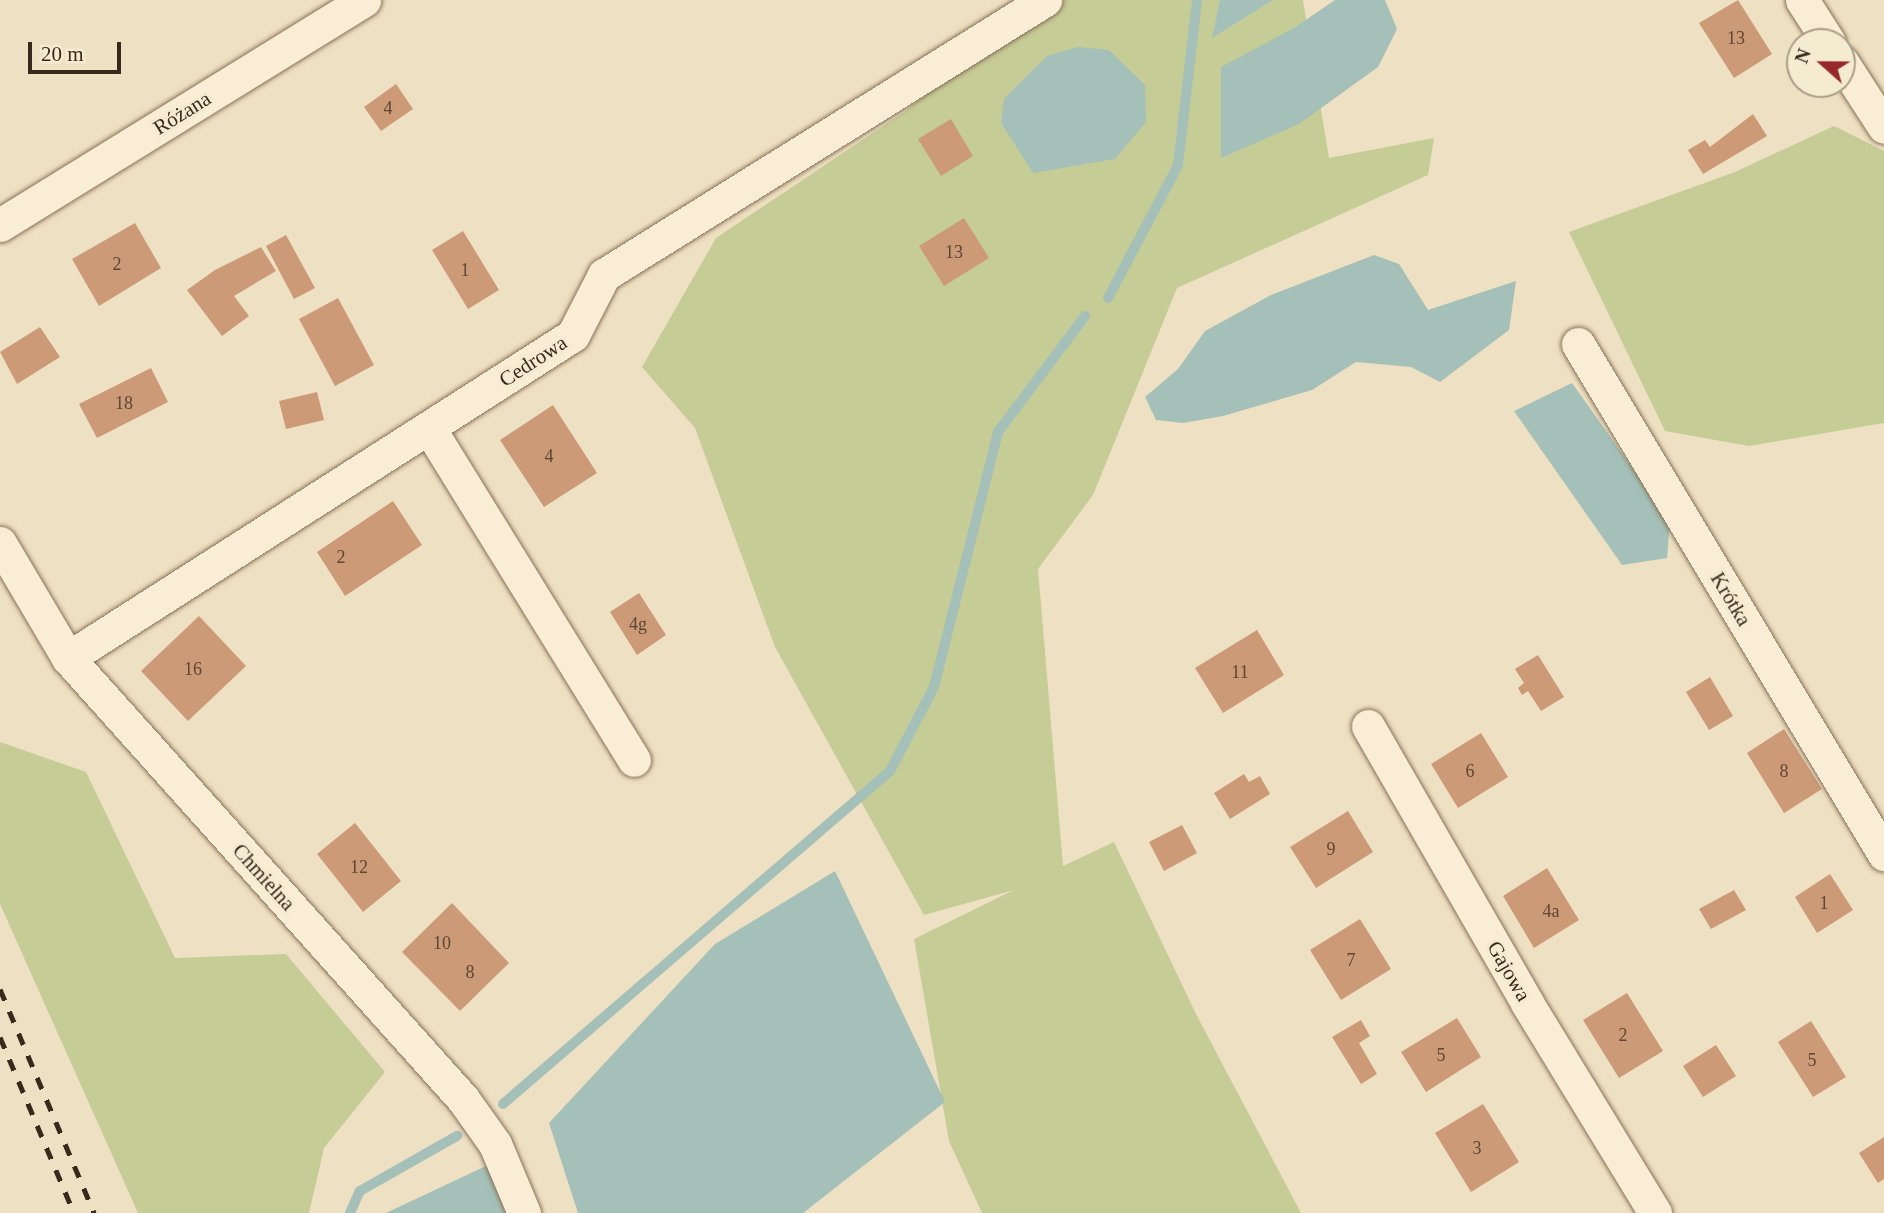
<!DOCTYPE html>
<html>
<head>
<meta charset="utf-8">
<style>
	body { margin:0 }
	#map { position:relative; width:1884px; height:1213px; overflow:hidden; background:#eee0c2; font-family:"Times New Roman",serif }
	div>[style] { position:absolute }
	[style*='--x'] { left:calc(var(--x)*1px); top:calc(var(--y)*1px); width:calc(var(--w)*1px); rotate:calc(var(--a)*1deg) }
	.green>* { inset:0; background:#c6cc96 }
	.water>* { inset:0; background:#a4c0b8 }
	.stream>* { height:10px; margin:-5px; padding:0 5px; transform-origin:5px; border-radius:5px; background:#a4c0b8 }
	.building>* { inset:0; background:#cc9a77 }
	.roads { filter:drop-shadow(0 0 2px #887159) drop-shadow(0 0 2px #887159) }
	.street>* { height:33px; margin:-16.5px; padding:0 16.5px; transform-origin:16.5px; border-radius:16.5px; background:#f9eed5 }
	.rail>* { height:5px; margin-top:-2.5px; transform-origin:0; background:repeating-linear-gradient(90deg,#372a1d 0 12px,transparent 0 24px) }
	span { translate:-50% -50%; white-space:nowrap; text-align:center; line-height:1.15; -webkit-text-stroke:7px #f5ebd1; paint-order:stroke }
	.number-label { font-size:18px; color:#5c4634 }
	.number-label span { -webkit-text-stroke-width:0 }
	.street-label { font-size:21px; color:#372a1d }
	.north { position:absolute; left:1786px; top:28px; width:70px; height:70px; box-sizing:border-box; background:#f5ebd1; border:2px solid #a99e89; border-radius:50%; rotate:291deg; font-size:19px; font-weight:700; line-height:28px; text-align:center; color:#372a1d }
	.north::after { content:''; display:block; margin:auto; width:24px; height:32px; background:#97292b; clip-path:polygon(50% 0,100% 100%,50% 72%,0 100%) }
	.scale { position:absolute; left:28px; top:42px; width:93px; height:32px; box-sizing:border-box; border:4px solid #372a1d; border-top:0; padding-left:9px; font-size:21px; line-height:24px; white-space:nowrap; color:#372a1d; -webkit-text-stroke:5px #f5ebd1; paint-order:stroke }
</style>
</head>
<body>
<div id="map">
	<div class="green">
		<i style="clip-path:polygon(1021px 0,1303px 0,1329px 158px,1434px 138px,1428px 175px,1177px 288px,1093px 495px,1038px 569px,1063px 866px,1114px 842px,1196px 1014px,1301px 1213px,982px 1213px,949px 1141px,914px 939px,1014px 890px,924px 915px,775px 647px,695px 428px,642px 367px,716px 238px,907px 110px,1018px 12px)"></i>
		<i style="clip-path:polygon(1834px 126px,1884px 151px,1884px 423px,1749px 446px,1665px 431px,1569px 232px,1735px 172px)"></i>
		<i style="clip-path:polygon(0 742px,86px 772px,175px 958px,286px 954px,385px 1072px,324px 1148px,309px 1213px,138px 1213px,0 904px)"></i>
	</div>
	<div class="water">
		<i style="clip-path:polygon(1220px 0,1273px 0,1212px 38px)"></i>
		<i style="clip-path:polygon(1335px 0,1385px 0,1397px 29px,1378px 67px,1299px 124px,1221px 158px,1221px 67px,1294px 28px)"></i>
		<i style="clip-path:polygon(1078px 47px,1109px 50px,1145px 85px,1146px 122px,1115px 159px,1033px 173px,1001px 123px,1004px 99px,1047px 56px)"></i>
		<i style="clip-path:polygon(1374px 255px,1399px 264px,1428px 310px,1516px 281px,1509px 330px,1440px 382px,1411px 367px,1356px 362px,1312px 390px,1223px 416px,1183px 423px,1156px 420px,1145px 397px,1178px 369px,1205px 331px,1271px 295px)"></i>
		<i style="clip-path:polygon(1572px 383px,1670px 521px,1667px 558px,1622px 565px,1514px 411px)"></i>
		<i style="clip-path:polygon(835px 871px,945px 1102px,803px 1213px,578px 1213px,549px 1123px,715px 944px)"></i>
		<i style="clip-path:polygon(488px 1165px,506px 1213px,386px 1213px)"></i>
	</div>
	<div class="stream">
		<i style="--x:1108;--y:298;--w:150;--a:-62.2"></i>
		<i style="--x:1178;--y:165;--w:166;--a:-83.4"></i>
		<i style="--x:503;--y:1104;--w:511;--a:-40.71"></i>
		<i style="--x:890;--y:771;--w:95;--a:-62.4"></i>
		<i style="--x:934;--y:687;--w:263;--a:-75.9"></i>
		<i style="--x:998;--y:432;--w:145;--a:-53.1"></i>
		<i style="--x:350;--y:1213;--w:24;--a:-66"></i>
		<i style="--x:360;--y:1191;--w:112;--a:-29.6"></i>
	</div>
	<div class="building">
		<i style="clip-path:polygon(1738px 0,1772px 54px,1734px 78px,1699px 23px)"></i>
		<i style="clip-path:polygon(396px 84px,413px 109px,381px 131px,364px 107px)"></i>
		<i style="clip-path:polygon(1753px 114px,1767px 136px,1703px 174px,1688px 150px,1705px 140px,1710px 147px)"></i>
		<i style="clip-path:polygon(951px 119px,973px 156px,941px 176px,918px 139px)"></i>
		<i style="clip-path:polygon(964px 218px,989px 258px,944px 286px,919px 246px)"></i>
		<i style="clip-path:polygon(135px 223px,161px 268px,99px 306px,72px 259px)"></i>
		<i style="clip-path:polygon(463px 231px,499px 290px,468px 309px,432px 250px)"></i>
		<i style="clip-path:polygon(286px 235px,315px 288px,294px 299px,266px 246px)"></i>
		<i style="clip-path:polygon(261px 247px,276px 271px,234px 296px,249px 316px,222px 336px,187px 290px,215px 270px)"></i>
		<i style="clip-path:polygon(338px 298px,374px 365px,335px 386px,299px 319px)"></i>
		<i style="clip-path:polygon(40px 327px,60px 357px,17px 384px,0 352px)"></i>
		<i style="clip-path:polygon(151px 368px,168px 402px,97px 438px,79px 404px)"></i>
		<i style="clip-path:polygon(317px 392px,324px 420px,286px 429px,279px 401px)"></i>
		<i style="clip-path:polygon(553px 405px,597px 473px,544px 507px,500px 440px)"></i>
		<i style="clip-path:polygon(393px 501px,422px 545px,345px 596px,317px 552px)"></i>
		<i style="clip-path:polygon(639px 593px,666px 635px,637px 655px,610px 612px)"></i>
		<i style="clip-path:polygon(199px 616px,246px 666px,188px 721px,141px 671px)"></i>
		<i style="clip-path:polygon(1257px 630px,1284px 675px,1223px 713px,1195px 668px)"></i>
		<i style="clip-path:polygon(1538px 655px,1564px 697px,1541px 711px,1528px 691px,1522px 695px,1518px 688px,1524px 683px,1515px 669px)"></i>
		<i style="clip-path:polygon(1710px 677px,1733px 716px,1709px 730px,1686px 692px)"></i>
		<i style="clip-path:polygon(1784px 729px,1822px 789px,1784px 813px,1747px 753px)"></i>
		<i style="clip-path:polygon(1481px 733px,1508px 777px,1458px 808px,1431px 764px)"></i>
		<i style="clip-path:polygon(1244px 774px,1249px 782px,1260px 776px,1270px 794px,1230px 819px,1214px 793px)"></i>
		<i style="clip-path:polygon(1348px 811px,1373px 852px,1316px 888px,1290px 847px)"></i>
		<i style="clip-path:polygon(355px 823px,401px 881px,363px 912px,317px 854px)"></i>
		<i style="clip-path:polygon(1182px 825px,1197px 853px,1164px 871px,1149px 842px)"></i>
		<i style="clip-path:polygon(1547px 868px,1579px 920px,1534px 948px,1503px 896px)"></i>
		<i style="clip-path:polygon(1830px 874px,1853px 910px,1817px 933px,1795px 897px)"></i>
		<i style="clip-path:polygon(1734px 890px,1746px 910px,1711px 929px,1699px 909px)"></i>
		<i style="clip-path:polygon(452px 903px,509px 963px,460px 1011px,402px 952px)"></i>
		<i style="clip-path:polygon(1360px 919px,1391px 969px,1341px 1000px,1310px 950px)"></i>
		<i style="clip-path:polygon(1627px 993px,1663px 1051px,1619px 1078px,1583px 1020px)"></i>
		<i style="clip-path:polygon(1457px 1018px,1481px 1057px,1426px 1092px,1401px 1052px)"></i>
		<i style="clip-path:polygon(1361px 1020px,1370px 1036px,1359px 1043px,1377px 1074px,1361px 1084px,1332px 1037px)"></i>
		<i style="clip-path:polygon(1811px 1021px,1846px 1077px,1813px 1097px,1778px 1042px)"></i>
		<i style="clip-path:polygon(1716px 1045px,1736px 1076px,1703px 1097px,1683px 1066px)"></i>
		<i style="clip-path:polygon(1483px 1104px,1519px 1162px,1471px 1192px,1435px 1133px)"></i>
		<i style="clip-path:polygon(1884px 1137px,1884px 1179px,1878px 1183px,1859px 1153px)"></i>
	</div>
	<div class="roads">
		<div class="street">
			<i style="--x:1802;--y:0;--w:50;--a:57.3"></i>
			<i style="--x:1842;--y:62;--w:77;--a:57.1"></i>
			<i style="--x:0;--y:225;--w:428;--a:-31.7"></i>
			<i style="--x:1578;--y:344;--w:595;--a:59.04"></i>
			<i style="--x:429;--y:428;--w:390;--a:58.3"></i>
			<i style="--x:0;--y:543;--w:134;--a:59.4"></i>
			<i style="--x:68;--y:658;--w:592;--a:48.15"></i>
			<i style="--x:463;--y:1099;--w:55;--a:54.6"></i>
			<i style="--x:495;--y:1144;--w:75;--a:67.2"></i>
			<i style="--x:68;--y:658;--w:599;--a:-32.6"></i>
			<i style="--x:573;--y:335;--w:68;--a:-62.7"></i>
			<i style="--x:604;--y:275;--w:520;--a:-31.95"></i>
			<i style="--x:1368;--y:726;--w:319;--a:60.1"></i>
			<i style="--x:1527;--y:1003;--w:246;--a:58.6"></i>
		</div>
	</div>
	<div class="rail">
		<i style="--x:0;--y:989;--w:243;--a:67.2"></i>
		<i style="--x:0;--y:1037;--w:191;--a:67.2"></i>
	</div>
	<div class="number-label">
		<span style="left:1736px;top:38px">13</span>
		<span style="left:388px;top:108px">4</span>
		<span style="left:954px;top:252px">13</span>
		<span style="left:117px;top:264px">2</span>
		<span style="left:465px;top:270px">1</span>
		<span style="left:124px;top:403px">18</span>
		<span style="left:549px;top:456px">4</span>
		<span style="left:341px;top:557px">2</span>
		<span style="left:638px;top:624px">4g</span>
		<span style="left:193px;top:669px">16</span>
		<span style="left:1240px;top:672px">11</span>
		<span style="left:1470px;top:771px">6</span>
		<span style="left:1784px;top:771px">8</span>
		<span style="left:1331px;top:849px">9</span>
		<span style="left:359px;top:867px">12</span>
		<span style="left:1824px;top:903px">1</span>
		<span style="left:1551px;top:911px">4a</span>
		<span style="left:442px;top:943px">10</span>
		<span style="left:1351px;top:960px">7</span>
		<span style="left:470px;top:972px">8</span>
		<span style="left:1623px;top:1035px">2</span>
		<span style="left:1441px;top:1055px">5</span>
		<span style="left:1812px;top:1060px">5</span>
		<span style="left:1477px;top:1148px">3</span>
	</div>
	<div class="street-label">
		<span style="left:182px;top:113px;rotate:-32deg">Różana</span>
		<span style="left:533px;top:361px;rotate:-33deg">Cedrowa</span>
		<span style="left:1731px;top:599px;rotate:59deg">Krótka</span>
		<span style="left:264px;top:877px;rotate:48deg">Chmielna</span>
		<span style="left:1509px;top:971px;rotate:60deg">Gajowa</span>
	</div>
	<div class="north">N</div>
	<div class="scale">20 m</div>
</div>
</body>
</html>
